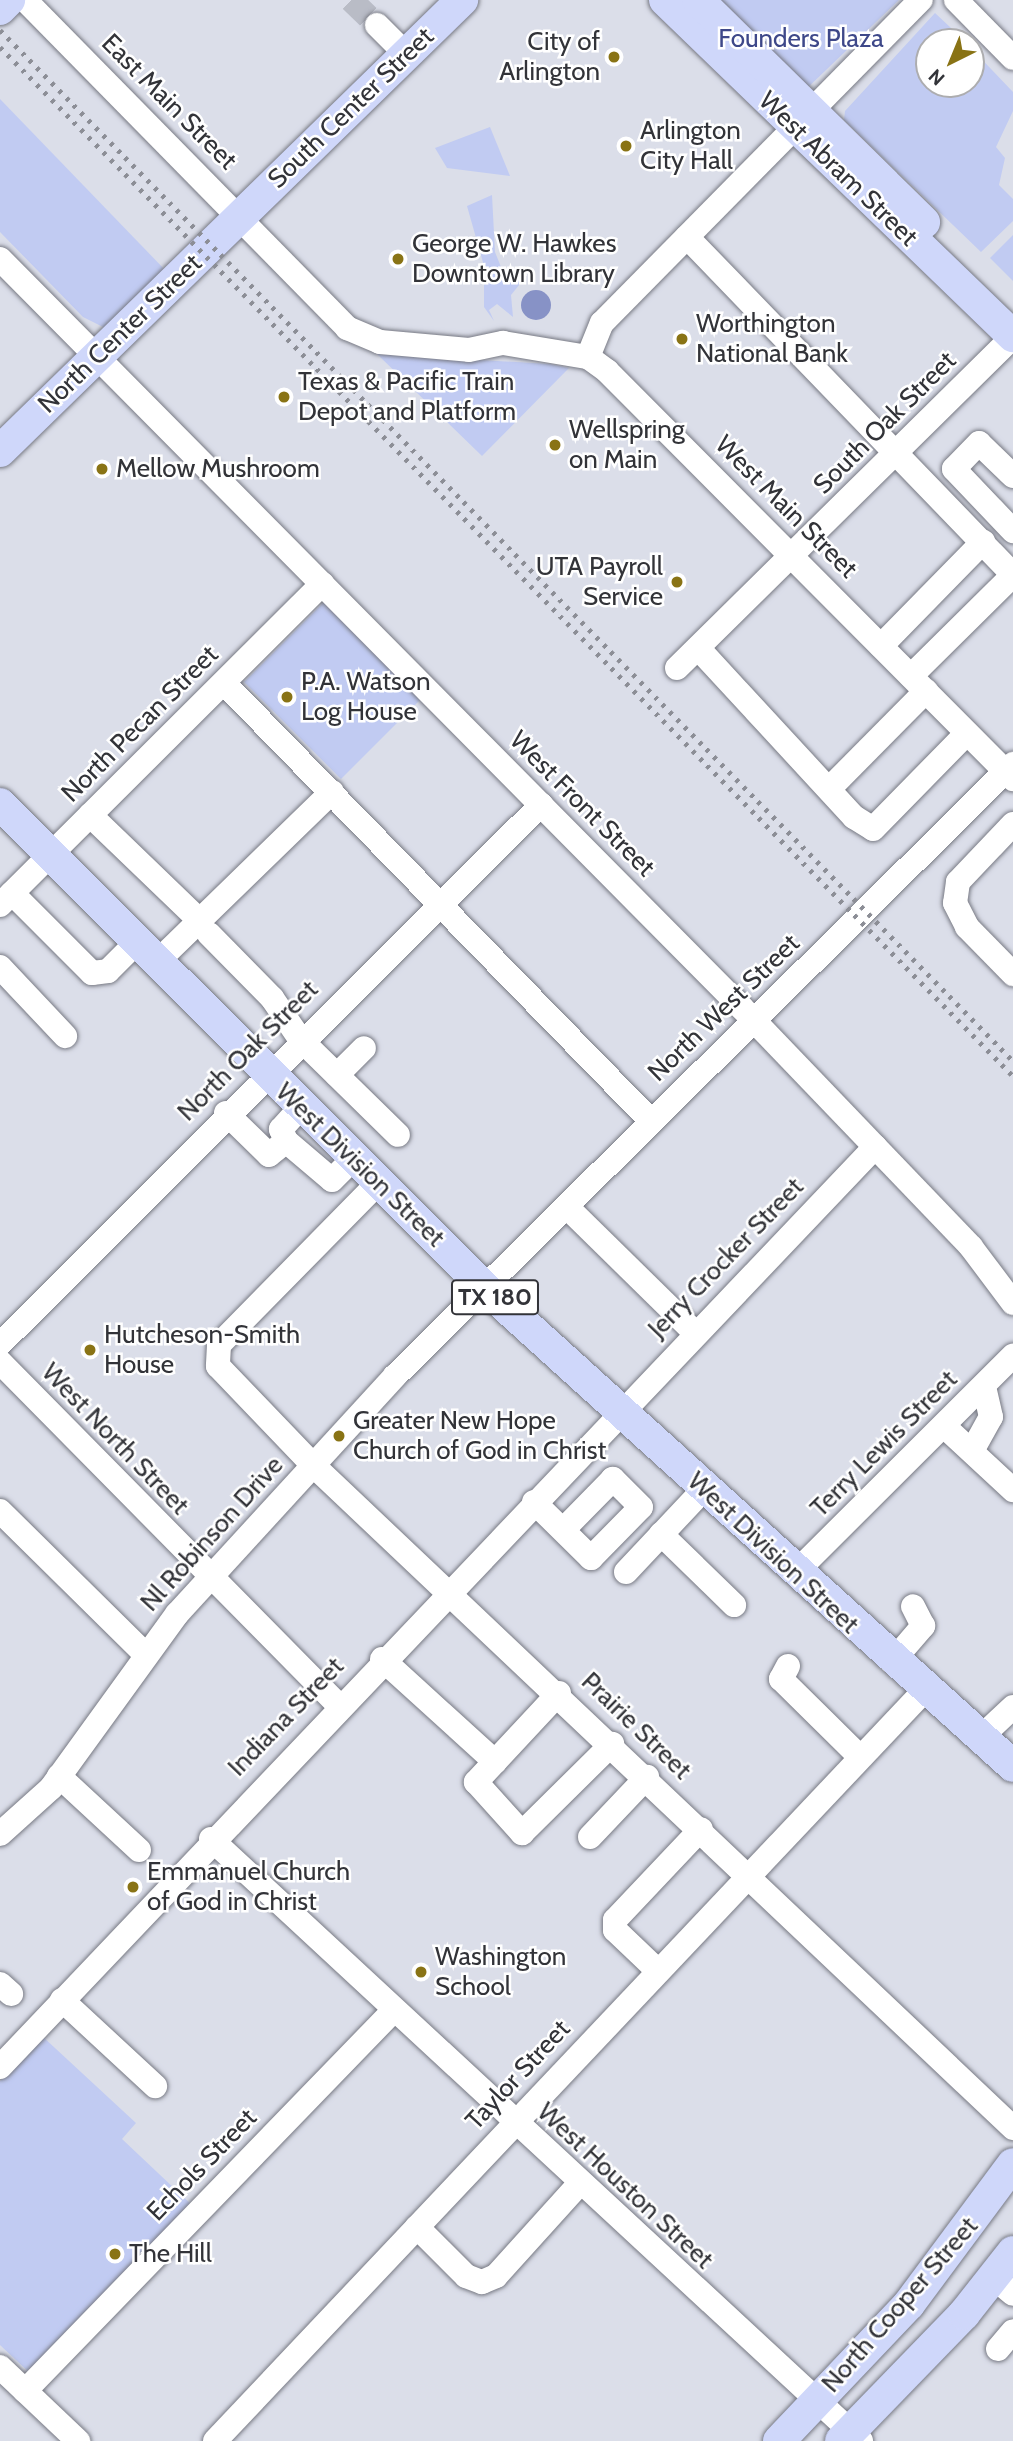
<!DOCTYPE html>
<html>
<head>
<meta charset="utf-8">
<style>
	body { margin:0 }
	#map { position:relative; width:1013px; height:2441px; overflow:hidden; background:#dbdee9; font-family:Cabin,sans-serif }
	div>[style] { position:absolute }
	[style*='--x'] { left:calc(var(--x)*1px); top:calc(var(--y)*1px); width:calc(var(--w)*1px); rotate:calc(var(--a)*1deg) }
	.green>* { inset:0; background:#c1cbf2 }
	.water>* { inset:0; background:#8792c6 }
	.round { border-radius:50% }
	.minor-tunnel>* { height:24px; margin-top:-12px; transform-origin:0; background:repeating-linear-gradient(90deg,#b9bcc6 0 24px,transparent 0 36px) }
	.roads { filter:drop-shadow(0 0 2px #777983) drop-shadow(0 0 2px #777983) }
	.minor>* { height:24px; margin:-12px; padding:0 12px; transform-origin:12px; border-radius:12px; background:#fff }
	.major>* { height:32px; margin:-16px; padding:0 16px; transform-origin:16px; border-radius:16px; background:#cfd7fa }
	.rail>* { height:5px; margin-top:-2.5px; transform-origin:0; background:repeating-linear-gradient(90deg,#8c8e96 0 3.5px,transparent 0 10.5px) }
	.dots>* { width:19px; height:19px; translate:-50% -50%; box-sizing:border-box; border:4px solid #fff; border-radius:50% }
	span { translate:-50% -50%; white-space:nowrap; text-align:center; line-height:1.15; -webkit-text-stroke:5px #fff; paint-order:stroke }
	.shield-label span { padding:2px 5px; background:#fff; border:2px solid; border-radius:5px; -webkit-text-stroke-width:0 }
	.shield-label { font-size:24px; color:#323338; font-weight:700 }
	.park-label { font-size:26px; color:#3e4889 }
	.poi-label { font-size:26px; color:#323338 }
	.right { translate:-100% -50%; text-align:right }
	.left { translate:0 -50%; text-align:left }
	.street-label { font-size:26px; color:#323338 }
	.north { position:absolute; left:915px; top:28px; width:70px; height:70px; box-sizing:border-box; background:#fff; border:2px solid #adadaf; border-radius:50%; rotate:223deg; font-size:19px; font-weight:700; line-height:28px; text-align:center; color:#323338 }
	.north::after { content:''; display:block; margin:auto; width:24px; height:32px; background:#897315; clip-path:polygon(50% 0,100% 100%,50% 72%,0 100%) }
</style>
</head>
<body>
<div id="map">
	<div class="green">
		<i style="clip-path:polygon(708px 0,899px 0,801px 94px)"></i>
		<i style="clip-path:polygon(935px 13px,966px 42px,929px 42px,929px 84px,971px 84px,971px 48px,1013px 92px,1013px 111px,996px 147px,1005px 158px,999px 185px,1013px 199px,1013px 221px,981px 252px,844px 120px,845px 111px)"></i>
		<i style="clip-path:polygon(0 99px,168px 273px,105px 328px,83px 317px,0 232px)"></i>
		<i style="clip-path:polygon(490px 127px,510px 176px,447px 168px,435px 148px)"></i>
		<i style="clip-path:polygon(492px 195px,495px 252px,505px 277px,524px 279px,511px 295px,513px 317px,497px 304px,489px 310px,494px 321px,484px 307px,484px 266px,467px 206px)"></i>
		<i style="clip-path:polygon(1013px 235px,1013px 281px,990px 258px)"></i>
		<i style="clip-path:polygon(377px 354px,550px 364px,569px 368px,482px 456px)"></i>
		<i style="clip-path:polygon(325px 601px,421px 699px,341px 779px,244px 682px)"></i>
		<i style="clip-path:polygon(42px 2036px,136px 2123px,122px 2139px,193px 2206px,33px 2376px,0 2345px,0 2081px)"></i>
	</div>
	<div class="water">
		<i class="round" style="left:521px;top:290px;width:30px;height:30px"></i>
	</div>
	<div class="minor-tunnel">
		<i style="--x:351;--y:0;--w:36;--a:44"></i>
	</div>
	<div class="roads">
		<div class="minor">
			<i style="--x:25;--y:0;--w:460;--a:45.5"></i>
			<i style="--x:347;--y:328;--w:36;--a:23"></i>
			<i style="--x:380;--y:342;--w:89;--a:5.1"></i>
			<i style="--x:469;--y:350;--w:35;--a:-12"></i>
			<i style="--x:503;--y:343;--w:86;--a:9.4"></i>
			<i style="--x:588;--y:357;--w:24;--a:36"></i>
			<i style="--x:607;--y:371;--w:576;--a:45.14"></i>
			<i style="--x:956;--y:0;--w:81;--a:45.5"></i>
			<i style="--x:377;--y:25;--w:41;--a:45"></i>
			<i style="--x:687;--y:237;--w:469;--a:46"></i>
			<i style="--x:0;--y:259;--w:1054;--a:45.27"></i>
			<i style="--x:742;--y:1008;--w:331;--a:46.2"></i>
			<i style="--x:971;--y:1247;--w:70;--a:53.1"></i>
			<i style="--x:588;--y:357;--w:37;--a:-68"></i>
			<i style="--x:602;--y:323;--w:454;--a:-45.4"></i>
			<i style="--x:1013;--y:476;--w:47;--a:-135.9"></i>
			<i style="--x:979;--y:443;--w:36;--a:134"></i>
			<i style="--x:954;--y:469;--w:86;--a:46.4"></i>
			<i style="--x:881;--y:646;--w:146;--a:-45.6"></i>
			<i style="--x:698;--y:648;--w:230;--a:47.3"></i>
			<i style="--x:854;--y:817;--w:22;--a:32"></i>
			<i style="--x:873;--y:829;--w:134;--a:-45.6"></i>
			<i style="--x:677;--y:668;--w:472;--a:-44.6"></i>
			<i style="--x:911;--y:676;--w:144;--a:-44.7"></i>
			<i style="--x:224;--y:683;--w:612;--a:45.73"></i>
			<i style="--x:829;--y:789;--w:138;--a:-45.3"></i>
			<i style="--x:90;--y:815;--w:153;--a:43.9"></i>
			<i style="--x:1013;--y:824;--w:80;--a:133.5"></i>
			<i style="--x:958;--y:882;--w:21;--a:98"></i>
			<i style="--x:955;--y:903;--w:27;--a:63"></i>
			<i style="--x:967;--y:927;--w:66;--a:45.6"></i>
			<i style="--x:12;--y:893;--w:113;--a:45"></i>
			<i style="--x:92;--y:973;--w:16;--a:-7"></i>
			<i style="--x:108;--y:971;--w:41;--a:-45"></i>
			<i style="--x:0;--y:905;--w:455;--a:-44.9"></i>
			<i style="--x:209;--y:934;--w:90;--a:45.5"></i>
			<i style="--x:272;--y:998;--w:50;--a:55.7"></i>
			<i style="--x:300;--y:1039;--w:137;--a:44.4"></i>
			<i style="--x:157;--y:962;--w:244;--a:-44.2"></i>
			<i style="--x:0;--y:967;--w:95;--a:46.7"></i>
			<i style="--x:337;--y:1075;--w:38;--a:-45"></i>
			<i style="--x:301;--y:1107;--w:30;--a:132"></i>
			<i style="--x:281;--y:1129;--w:13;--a:67"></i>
			<i style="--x:286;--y:1141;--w:60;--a:40.3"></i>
			<i style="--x:332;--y:1180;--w:31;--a:-45"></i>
			<i style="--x:226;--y:1113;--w:60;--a:44.3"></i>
			<i style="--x:269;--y:1155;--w:22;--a:-39"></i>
			<i style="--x:378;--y:1183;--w:227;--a:134.5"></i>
			<i style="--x:219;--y:1345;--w:21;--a:93"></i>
			<i style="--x:218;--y:1366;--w:139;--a:46.2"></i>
			<i style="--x:314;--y:1466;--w:963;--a:43.44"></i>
			<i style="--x:567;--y:1207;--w:178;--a:44.5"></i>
			<i style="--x:0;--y:1344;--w:764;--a:-44.89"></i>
			<i style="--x:0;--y:1362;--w:482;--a:45.4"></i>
			<i style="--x:945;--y:1427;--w:93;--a:42.8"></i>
			<i style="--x:972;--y:1451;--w:39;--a:-61"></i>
			<i style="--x:991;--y:1417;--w:31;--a:-103"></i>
			<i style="--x:534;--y:1502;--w:80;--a:44.5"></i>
			<i style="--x:591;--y:1558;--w:71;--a:-45.6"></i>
			<i style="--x:641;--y:1507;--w:40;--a:-135"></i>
			<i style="--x:613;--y:1479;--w:71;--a:134.4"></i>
			<i style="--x:0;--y:1511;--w:204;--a:44.6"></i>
			<i style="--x:661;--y:1534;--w:102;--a:44.2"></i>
			<i style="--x:626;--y:1572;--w:114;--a:-46.8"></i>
			<i style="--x:795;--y:1573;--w:308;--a:-44.9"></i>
			<i style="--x:382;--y:1659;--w:153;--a:42.3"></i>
			<i style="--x:892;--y:1662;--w:48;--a:-49.3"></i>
			<i style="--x:923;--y:1626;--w:22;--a:-117"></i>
			<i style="--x:788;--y:1666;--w:15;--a:118"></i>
			<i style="--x:781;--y:1679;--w:111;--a:44.6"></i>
			<i style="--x:559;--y:1693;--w:122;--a:133"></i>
			<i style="--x:476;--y:1782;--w:69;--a:48"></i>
			<i style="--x:522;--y:1833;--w:127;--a:-44.7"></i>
			<i style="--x:981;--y:1737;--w:44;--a:-43.2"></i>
			<i style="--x:59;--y:1776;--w:109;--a:42.8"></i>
			<i style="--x:0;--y:1834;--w:69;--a:-42"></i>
			<i style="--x:51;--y:1788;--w:215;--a:-54.1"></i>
			<i style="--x:177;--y:1614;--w:323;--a:-47.5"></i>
			<i style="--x:395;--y:1376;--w:870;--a:-44.72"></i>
			<i style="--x:590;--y:1837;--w:83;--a:-46.5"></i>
			<i style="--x:211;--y:1839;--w:886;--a:42.8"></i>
			<i style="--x:657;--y:1970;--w:58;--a:-136.4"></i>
			<i style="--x:615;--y:1930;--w:10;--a:-90"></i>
			<i style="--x:615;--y:1920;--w:125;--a:-46.6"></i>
			<i style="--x:0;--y:1984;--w:15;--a:42"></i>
			<i style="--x:62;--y:2000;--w:127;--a:42.8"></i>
			<i style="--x:0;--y:2067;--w:1270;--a:-46.44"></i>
			<i style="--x:417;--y:2227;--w:69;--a:45"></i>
			<i style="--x:466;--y:2276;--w:17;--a:21"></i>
			<i style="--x:482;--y:2282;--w:15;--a:-23"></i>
			<i style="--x:496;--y:2276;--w:124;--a:-47.9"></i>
			<i style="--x:993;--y:2277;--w:26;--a:40"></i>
			<i style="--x:998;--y:2349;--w:23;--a:-50"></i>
			<i style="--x:0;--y:2367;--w:108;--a:43.5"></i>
			<i style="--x:25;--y:2391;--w:529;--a:-45.92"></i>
			<i style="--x:215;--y:2441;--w:1032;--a:-46.61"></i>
		</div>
		<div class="major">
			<i style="--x:665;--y:0;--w:484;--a:44"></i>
			<i style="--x:698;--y:0;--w:317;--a:44.5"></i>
			<i style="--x:0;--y:9;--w:13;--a:-45"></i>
			<i style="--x:0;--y:451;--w:646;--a:-44.31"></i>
			<i style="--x:0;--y:804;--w:685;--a:44.94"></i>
			<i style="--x:485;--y:1288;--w:712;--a:42.15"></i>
			<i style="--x:779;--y:2441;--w:189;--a:-46.5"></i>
			<i style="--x:909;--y:2304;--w:174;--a:-53.4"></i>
			<i style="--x:841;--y:2441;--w:177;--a:-45.9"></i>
			<i style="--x:964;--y:2314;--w:79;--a:-51.7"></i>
		</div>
	</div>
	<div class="rail">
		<i style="--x:0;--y:30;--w:1445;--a:45.5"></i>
		<i style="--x:0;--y:47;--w:1444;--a:45.45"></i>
	</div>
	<div class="dots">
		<i style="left:614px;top:57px;background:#897315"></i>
		<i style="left:626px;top:146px;background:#897315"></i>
		<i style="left:398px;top:259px;background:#897315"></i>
		<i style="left:682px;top:339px;background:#897315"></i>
		<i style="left:284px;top:397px;background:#897315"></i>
		<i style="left:555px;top:445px;background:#897315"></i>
		<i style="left:102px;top:469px;background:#897315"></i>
		<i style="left:677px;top:582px;background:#897315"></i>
		<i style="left:287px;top:697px;background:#897315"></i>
		<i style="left:90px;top:1350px;background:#897315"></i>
		<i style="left:339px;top:1436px;background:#897315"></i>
		<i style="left:133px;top:1887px;background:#897315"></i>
		<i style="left:421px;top:1972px;background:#897315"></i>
		<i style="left:115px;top:2254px;background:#897315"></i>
	</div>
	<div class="shield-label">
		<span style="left:495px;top:1297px">TX 180</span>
	</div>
	<div class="park-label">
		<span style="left:801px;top:39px">Founders Plaza</span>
	</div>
	<div class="poi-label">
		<span class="right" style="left:600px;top:57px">City of<br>Arlington</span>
		<span class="left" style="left:640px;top:146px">Arlington<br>City Hall</span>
		<span class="left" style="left:412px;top:259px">George W. Hawkes<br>Downtown Library</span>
		<span class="left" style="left:696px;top:339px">Worthington<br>National Bank</span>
		<span class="left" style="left:298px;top:397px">Texas &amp; Pacific Train<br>Depot and Platform</span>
		<span class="left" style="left:569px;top:445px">Wellspring<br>on Main</span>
		<span class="left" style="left:116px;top:469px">Mellow Mushroom</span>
		<span class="right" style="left:663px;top:582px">UTA Payroll<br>Service</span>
		<span class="left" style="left:301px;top:697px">P.A. Watson<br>Log House</span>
		<span class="left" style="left:104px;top:1350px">Hutcheson-Smith<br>House</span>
		<span class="left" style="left:353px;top:1436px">Greater New Hope<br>Church of God in Christ</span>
		<span class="left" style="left:147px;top:1887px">Emmanuel Church<br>of God in Christ</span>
		<span class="left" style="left:435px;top:1972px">Washington<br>School</span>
		<span class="left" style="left:129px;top:2254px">The Hill</span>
	</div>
	<div class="street-label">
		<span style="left:169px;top:102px;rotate:45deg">East Main Street</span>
		<span style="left:351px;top:108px;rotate:-44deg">South Center Street</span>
		<span style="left:838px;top:169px;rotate:44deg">West Abram Street</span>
		<span style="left:120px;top:334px;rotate:-44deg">North Center Street</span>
		<span style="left:885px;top:423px;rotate:-45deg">South Oak Street</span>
		<span style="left:786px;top:507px;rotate:45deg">West Main Street</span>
		<span style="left:140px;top:724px;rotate:-45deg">North Pecan Street</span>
		<span style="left:582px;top:804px;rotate:45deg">West Front Street</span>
		<span style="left:724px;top:1008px;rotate:-44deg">North West Street</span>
		<span style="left:248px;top:1051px;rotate:-45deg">North Oak Street</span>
		<span style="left:360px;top:1165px;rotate:44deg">West Division Street</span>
		<span style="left:726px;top:1258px;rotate:-46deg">Jerry Crocker Street</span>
		<span style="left:115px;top:1439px;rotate:46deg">West North Street</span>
		<span style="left:884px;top:1444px;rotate:-45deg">Terry Lewis Street</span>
		<span style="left:212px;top:1534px;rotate:-48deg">Nl Robinson Drive</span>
		<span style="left:773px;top:1553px;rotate:43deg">West Division Street</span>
		<span style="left:286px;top:1717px;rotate:-46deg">Indiana Street</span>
		<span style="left:636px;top:1726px;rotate:44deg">Prairie Street</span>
		<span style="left:518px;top:2075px;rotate:-47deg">Taylor Street</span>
		<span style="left:202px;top:2165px;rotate:-46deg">Echols Street</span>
		<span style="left:625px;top:2186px;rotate:43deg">West Houston Street</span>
		<span style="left:900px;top:2305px;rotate:-49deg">North Cooper Street</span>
	</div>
	<div class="north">N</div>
</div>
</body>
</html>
